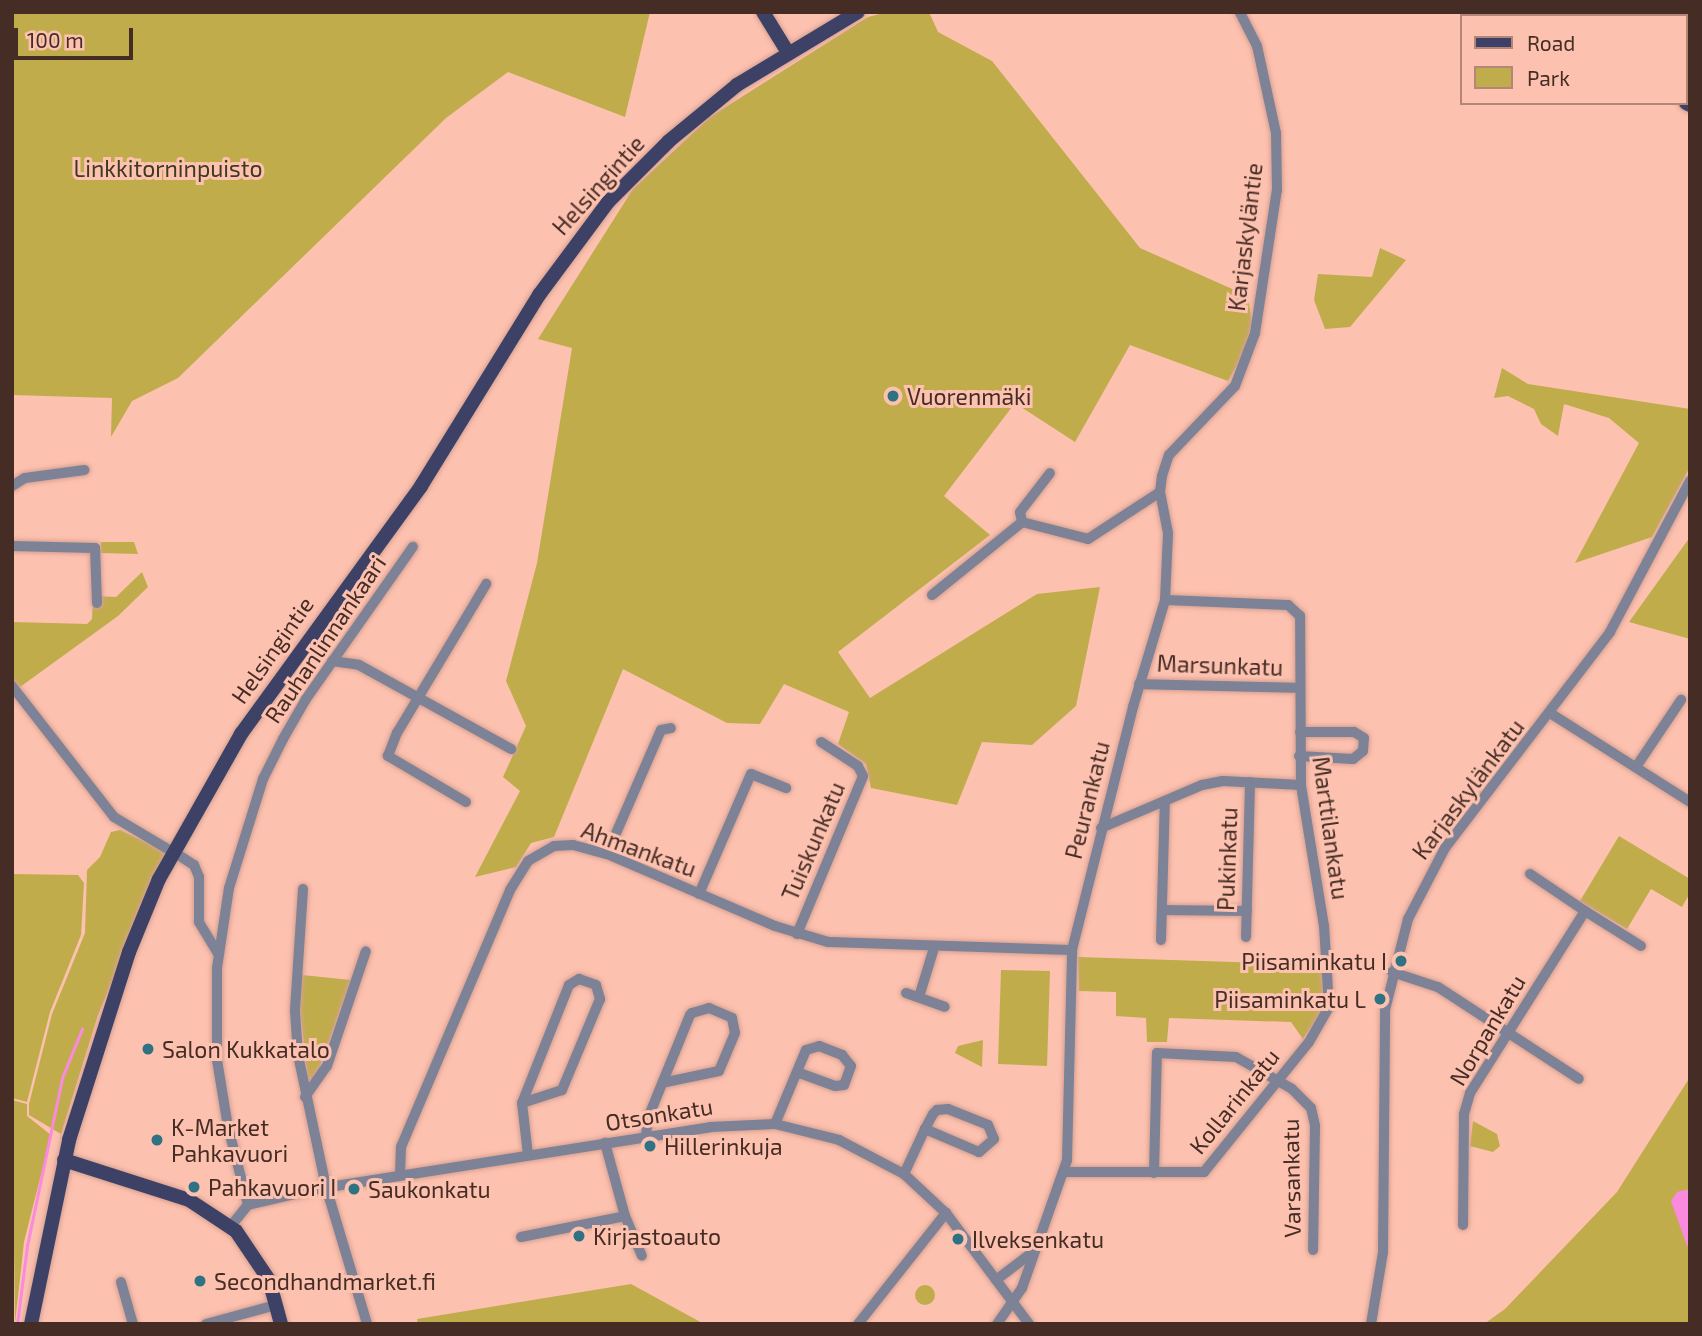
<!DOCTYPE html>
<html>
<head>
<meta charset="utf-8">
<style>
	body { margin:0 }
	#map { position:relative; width:1702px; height:1336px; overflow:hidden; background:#fdc1af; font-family:"Exo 2",sans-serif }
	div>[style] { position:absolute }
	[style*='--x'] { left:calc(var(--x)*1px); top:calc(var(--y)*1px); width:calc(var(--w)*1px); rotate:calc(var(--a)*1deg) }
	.green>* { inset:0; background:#c1ac4c }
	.round { border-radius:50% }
	.water>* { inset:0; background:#f98add }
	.stream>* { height:2.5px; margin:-1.25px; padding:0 1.25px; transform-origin:1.25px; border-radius:1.25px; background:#f98add }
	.roads { filter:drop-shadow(0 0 2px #d5a091) drop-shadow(0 0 2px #d5a091) }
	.minor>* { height:10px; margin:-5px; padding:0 5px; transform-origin:5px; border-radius:5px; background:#7e8297 }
	.major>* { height:14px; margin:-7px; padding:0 7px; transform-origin:7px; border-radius:7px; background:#3c4165 }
	.dots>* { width:19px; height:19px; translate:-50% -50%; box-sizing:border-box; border:4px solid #fdc1af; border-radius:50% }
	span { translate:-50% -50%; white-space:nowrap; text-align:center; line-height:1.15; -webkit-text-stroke:6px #fdc1af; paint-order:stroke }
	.park-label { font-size:23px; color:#3e3920 }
	.street-label { font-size:23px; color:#452d26 }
	.poi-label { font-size:23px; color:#452d26 }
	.left { translate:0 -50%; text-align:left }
	.right { translate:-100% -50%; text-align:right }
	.frame { position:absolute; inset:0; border:14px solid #452d26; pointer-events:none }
	.legend { position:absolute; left:1460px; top:14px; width:228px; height:91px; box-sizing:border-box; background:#fdc1af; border:2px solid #b38678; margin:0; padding:9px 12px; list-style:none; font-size:21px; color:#452d26 }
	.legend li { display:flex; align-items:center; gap:14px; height:35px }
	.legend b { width:35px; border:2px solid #b38678 }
	.scale { position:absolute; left:14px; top:28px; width:119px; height:32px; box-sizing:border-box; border:4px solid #452d26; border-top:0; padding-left:9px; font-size:21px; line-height:24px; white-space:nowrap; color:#452d26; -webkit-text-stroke:5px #fdc1af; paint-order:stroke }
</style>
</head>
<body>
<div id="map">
	<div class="green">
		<i style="clip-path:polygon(12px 12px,650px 12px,625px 117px,508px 72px,446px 118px,178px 378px,132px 401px,111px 437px,112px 398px,12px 395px)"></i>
		<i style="clip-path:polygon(887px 12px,929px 12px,938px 32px,992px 61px,1140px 248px,1248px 296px,1252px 323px,1242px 356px,1228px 381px,1130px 345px,1075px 442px,1015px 403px,944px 496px,990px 535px,838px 652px,870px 698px,1037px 594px,1100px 587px,1076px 706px,1032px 745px,982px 742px,957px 805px,871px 788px,866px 764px,838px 744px,849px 712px,784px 684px,760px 724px,727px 723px,623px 669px,554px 837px,531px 843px,516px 867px,475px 877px,520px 791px,503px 777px,526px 726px,506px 681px,537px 563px,572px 348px,538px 339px,633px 189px,710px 117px,868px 17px)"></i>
		<i style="clip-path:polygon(1380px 248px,1406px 260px,1350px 327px,1325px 329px,1314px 300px,1318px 274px,1372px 277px)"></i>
		<i style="clip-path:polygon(1502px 368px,1528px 384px,1690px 409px,1690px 467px,1652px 537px,1575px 563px,1639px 443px,1609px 418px,1564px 404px,1558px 436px,1541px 424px,1534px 409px,1508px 396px,1494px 398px)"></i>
		<i style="clip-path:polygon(1690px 537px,1690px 639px,1629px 622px)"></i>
		<i style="clip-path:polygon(101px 542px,134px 542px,138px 554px,100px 553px)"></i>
		<i style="clip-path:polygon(142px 572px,148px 587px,118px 616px,20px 687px,12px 679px,12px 618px,13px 622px,87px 624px,92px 619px,93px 596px,116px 597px)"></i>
		<i style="clip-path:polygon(120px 830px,166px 852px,98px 1015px,61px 1134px,29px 1115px,29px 1104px,52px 1014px,85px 933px,87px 870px,100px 857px,111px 832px)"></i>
		<i style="clip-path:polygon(1619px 836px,1690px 879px,1690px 893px,1682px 907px,1651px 889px,1627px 929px,1580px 901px)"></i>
		<i style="clip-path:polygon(12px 874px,78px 875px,84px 883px,81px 935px,50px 1012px,27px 1102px,12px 1098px)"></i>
		<i style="clip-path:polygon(1078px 957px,1324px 965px,1323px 1009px,1303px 1039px,1291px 1022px,1169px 1018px,1167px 1042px,1147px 1042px,1146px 1018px,1116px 1016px,1116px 992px,1079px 991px)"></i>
		<i style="clip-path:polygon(1001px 970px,1050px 971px,1047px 1066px,998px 1064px)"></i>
		<i style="clip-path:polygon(302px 975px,351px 980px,316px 1077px,308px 1081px,300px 1008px)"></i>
		<i style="clip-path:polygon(983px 1040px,982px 1067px,955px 1053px,958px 1046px)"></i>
		<i style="clip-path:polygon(1690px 1077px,1690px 1324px,1484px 1324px,1505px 1309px,1617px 1192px)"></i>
		<i style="clip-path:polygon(12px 1100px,27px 1104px,27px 1116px,51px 1135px,24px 1242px,15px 1324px)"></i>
		<i style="clip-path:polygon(1473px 1121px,1497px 1134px,1500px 1146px,1493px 1152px,1470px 1146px)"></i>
		<i style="clip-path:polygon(631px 1284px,704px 1324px,418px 1324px,417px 1319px)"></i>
		<i class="round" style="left:915px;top:1285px;width:20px;height:20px"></i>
	</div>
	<div class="water">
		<i style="clip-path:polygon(1690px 1189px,1690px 1246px,1687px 1246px,1671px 1201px,1677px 1192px)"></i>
	</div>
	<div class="stream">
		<i style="--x:17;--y:1324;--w:79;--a:-82.7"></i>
		<i style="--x:27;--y:1246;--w:172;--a:-78.2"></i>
		<i style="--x:62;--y:1078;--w:53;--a:-67.8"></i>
	</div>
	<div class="roads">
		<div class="minor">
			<i style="--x:12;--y:486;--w:15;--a:-32"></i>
			<i style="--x:25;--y:478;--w:60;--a:-7.7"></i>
			<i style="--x:1022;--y:522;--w:10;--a:-101"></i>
			<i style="--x:1020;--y:512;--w:49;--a:-52.4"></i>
			<i style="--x:12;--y:546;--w:83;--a:1.4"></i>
			<i style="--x:95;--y:548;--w:55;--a:87.9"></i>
			<i style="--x:932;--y:595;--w:116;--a:-39"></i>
			<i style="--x:1022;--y:522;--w:68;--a:14.4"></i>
			<i style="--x:1088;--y:539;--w:86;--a:-33.1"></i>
			<i style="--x:332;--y:661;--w:27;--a:8"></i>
			<i style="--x:359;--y:665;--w:174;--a:28.9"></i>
			<i style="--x:1139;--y:684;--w:161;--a:1.4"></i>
			<i style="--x:12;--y:686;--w:166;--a:52.1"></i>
			<i style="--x:114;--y:817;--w:61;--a:30.8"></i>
			<i style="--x:1550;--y:713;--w:166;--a:32.4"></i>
			<i style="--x:1299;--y:756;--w:54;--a:3.2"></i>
			<i style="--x:1353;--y:759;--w:13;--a:-39"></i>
			<i style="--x:1363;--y:751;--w:13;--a:-86"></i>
			<i style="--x:1364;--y:738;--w:12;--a:-149"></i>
			<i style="--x:1354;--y:732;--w:54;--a:180"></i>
			<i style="--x:1636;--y:767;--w:81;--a:-56.1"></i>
			<i style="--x:466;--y:802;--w:91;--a:-149.5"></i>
			<i style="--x:388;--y:756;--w:25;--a:-69"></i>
			<i style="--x:397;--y:733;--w:174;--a:-59.1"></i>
			<i style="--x:1101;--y:828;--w:110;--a:-23.1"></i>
			<i style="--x:1202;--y:785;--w:21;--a:-11"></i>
			<i style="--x:1223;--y:781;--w:78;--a:2.9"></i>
			<i style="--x:607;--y:854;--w:135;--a:-66.5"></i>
			<i style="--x:661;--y:730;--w:10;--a:-11"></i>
			<i style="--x:180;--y:856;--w:17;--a:33"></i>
			<i style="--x:194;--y:865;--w:13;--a:67"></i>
			<i style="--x:199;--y:877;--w:45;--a:90"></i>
			<i style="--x:199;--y:922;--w:37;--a:59"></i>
			<i style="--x:1530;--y:874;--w:66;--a:33.9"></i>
			<i style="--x:303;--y:889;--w:122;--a:93.8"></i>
			<i style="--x:295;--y:1011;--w:44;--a:86.1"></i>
			<i style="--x:298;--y:1055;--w:135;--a:78"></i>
			<i style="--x:326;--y:1187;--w:143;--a:73.3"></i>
			<i style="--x:699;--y:894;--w:131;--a:-66.6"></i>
			<i style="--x:751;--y:774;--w:38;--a:22"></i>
			<i style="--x:1163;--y:910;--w:84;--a:0.7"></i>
			<i style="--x:797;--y:934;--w:171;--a:-67.3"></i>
			<i style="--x:863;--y:776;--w:11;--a:-117"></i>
			<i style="--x:858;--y:766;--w:44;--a:-147"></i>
			<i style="--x:1246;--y:937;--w:155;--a:-88.5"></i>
			<i style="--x:1161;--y:940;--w:139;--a:-88.4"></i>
			<i style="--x:1392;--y:972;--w:48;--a:18.1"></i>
			<i style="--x:1438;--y:987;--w:168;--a:33.1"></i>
			<i style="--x:906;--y:993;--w:41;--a:19.7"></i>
			<i style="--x:919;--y:997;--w:51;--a:-73"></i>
			<i style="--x:305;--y:1097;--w:38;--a:-55"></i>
			<i style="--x:327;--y:1066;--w:121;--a:-71.3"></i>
			<i style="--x:522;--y:1103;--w:127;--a:-68.3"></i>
			<i style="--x:569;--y:985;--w:12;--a:-31"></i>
			<i style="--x:579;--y:979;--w:18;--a:19"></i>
			<i style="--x:596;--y:985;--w:15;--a:74"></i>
			<i style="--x:600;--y:999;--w:99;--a:112.7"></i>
			<i style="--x:562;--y:1090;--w:42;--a:162"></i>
			<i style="--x:522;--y:1103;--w:52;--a:83.4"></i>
			<i style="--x:775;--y:1124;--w:80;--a:-67.3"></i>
			<i style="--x:806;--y:1050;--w:14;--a:-17"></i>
			<i style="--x:819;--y:1046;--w:25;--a:21"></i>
			<i style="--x:842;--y:1055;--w:14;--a:51"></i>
			<i style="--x:851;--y:1066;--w:20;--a:110"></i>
			<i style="--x:844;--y:1085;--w:9;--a:174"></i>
			<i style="--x:835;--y:1086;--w:40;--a:-159.8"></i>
			<i style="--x:646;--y:1136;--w:18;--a:-84"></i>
			<i style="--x:648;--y:1118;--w:111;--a:-67.8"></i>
			<i style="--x:690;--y:1015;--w:3;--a:-45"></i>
			<i style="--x:692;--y:1013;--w:18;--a:-16"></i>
			<i style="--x:709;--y:1008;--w:25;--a:23"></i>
			<i style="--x:732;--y:1018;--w:15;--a:79"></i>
			<i style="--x:735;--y:1033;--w:41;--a:112.8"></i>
			<i style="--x:719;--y:1071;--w:58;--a:168.1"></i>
			<i style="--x:1065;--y:1172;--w:139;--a:0"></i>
			<i style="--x:1204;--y:1172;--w:167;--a:-51.1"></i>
			<i style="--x:1309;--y:1042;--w:40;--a:-60.3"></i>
			<i style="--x:1329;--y:1007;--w:81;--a:-93.5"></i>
			<i style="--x:1324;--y:926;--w:143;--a:-99.3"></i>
			<i style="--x:1301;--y:785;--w:169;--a:-90.3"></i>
			<i style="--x:1300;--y:616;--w:16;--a:-137"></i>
			<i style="--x:1288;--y:605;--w:123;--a:-177.7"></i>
			<i style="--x:1154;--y:1173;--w:120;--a:-88.6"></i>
			<i style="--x:1157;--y:1053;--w:79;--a:2.9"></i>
			<i style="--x:1236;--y:1057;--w:64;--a:29.7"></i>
			<i style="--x:1292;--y:1089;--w:27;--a:45"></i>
			<i style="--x:1311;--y:1108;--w:18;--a:77"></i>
			<i style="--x:1315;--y:1126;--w:124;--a:90.9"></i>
			<i style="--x:904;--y:1174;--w:50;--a:-65"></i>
			<i style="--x:925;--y:1129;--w:17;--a:-62"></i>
			<i style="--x:933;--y:1114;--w:6;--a:-45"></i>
			<i style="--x:937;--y:1110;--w:11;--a:-5"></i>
			<i style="--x:948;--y:1109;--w:43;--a:21.8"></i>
			<i style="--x:988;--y:1125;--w:15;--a:67"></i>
			<i style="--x:994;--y:1139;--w:20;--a:139"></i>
			<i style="--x:979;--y:1152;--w:59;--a:-156.9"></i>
			<i style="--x:400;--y:1175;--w:28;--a:-88"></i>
			<i style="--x:401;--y:1147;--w:279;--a:-67"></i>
			<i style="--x:510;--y:890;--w:34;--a:-58"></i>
			<i style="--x:528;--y:861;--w:30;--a:-30"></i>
			<i style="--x:554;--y:846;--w:19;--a:-3"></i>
			<i style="--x:573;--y:845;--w:35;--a:15"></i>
			<i style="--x:607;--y:854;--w:183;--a:23.2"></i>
			<i style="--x:775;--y:926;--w:55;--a:16.8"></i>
			<i style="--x:828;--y:942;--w:244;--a:1.9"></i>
			<i style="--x:248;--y:1205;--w:81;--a:-104.4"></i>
			<i style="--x:228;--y:1127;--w:68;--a:-99.3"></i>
			<i style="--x:217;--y:1060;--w:92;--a:-90"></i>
			<i style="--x:217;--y:968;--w:81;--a:-81.5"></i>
			<i style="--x:229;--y:888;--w:114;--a:-72.7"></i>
			<i style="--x:263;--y:779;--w:45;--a:-63.4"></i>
			<i style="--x:283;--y:739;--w:46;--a:-60.1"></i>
			<i style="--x:306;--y:699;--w:186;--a:-54.9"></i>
			<i style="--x:625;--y:1216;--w:43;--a:67"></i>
			<i style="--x:1463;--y:1225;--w:111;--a:-89.5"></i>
			<i style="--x:1464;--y:1114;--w:22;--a:-74"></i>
			<i style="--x:1470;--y:1093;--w:215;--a:-57.7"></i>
			<i style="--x:1585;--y:911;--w:66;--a:32"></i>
			<i style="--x:230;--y:1227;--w:28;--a:-51"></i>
			<i style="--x:248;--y:1205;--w:70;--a:-13.2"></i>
			<i style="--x:316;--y:1189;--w:399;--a:-8.9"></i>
			<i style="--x:710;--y:1127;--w:65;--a:-2.6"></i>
			<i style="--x:775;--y:1124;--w:66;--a:14"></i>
			<i style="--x:839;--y:1140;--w:73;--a:27.6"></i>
			<i style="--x:904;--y:1174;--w:57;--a:42.9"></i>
			<i style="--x:946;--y:1213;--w:139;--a:53.2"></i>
			<i style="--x:521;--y:1237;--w:106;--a:-11.4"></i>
			<i style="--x:625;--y:1216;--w:76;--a:-105.3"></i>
			<i style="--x:996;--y:1280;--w:48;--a:-37.3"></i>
			<i style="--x:121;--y:1282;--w:44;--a:74.1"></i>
			<i style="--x:206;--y:1324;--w:73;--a:-15.2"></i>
			<i style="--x:858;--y:1324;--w:142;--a:-51.6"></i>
			<i style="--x:997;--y:1324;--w:44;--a:-55.2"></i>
			<i style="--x:1022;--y:1288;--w:136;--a:-70.6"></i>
			<i style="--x:1067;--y:1160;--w:210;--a:-88.6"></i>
			<i style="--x:1072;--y:950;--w:251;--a:-75.9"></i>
			<i style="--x:1133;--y:707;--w:112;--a:-73.3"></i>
			<i style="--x:1165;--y:600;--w:67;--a:-87.4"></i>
			<i style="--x:1168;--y:533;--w:42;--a:-101"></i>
			<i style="--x:1160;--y:492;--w:16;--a:-83"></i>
			<i style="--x:1162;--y:476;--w:22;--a:-72"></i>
			<i style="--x:1169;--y:455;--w:95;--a:-46.3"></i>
			<i style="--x:1235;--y:386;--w:57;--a:-69.3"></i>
			<i style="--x:1255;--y:333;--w:145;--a:-81.3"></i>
			<i style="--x:1277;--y:190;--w:57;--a:-91"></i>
			<i style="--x:1276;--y:133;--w:89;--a:-102.3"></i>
			<i style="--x:1257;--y:46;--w:38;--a:-117"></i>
			<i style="--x:1371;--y:1324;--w:73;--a:-80.5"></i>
			<i style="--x:1383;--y:1252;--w:242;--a:-89.5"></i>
			<i style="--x:1385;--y:1010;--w:94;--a:-75.8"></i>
			<i style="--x:1408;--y:919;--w:80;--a:-62.5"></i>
			<i style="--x:1445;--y:848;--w:272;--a:-52.6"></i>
			<i style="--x:1610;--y:632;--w:171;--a:-62.1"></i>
		</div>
		<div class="major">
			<i style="--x:763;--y:12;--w:46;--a:58.4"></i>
			<i style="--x:1538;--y:12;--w:8;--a:30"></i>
			<i style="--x:1686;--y:103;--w:4;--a:27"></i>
			<i style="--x:64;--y:1160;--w:131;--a:17.7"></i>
			<i style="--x:189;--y:1200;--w:56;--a:33.4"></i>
			<i style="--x:236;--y:1231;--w:59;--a:56"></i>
			<i style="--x:269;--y:1280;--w:46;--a:74.7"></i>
			<i style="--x:31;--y:1324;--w:188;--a:-78.3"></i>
			<i style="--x:69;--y:1140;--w:197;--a:-72.3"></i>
			<i style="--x:129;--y:952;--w:79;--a:-67.7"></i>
			<i style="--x:159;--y:879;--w:167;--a:-60.5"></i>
			<i style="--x:241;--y:734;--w:306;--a:-54"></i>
			<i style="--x:421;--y:486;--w:225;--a:-58.3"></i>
			<i style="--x:539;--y:295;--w:116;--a:-53.4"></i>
			<i style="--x:608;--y:202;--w:86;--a:-45"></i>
			<i style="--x:669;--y:141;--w:88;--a:-39.5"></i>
			<i style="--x:737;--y:85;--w:141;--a:-31.1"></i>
		</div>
	</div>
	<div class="dots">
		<i style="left:893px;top:396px;background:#2f7283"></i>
		<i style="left:1401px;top:961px;background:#2f7283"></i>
		<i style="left:1380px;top:999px;background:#2f7283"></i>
		<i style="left:148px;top:1049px;background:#2f7283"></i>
		<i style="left:157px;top:1140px;background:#2f7283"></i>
		<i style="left:650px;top:1146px;background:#2f7283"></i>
		<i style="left:194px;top:1187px;background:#2f7283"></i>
		<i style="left:354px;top:1189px;background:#2f7283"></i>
		<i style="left:579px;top:1236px;background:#2f7283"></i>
		<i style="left:958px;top:1239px;background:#2f7283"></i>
		<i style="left:200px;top:1281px;background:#2f7283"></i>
	</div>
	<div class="park-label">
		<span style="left:168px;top:168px">Linkkitorninpuisto</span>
	</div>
	<div class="street-label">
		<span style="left:598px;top:185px;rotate:-48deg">Helsingintie</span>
		<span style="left:1245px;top:237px;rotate:-83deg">Karjaskyläntie</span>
		<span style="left:325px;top:639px;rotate:-56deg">Rauhanlinnankaari</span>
		<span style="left:272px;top:650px;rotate:-55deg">Helsingintie</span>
		<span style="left:1220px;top:665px;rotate:2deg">Marsunkatu</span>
		<span style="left:1468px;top:789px;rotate:-53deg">Karjaskylänkatu</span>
		<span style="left:1087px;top:800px;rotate:-76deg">Peurankatu</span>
		<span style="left:1331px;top:828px;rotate:82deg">Marttilankatu</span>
		<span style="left:813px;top:841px;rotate:-67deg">Tuiskunkatu</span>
		<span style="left:639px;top:849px;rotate:20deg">Ahmankatu</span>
		<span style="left:1227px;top:859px;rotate:-88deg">Pukinkatu</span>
		<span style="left:1487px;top:1030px;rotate:-59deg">Norpankatu</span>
		<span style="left:1234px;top:1101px;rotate:-51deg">Kollarinkatu</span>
		<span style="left:659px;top:1114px;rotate:-9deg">Otsonkatu</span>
		<span style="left:1291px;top:1178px;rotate:-91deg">Varsankatu</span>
	</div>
	<div class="poi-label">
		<span class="left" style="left:907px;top:396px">Vuorenmäki</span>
		<span class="right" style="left:1387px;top:961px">Piisaminkatu I</span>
		<span class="right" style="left:1366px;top:999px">Piisaminkatu L</span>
		<span class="left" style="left:162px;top:1049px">Salon Kukkatalo</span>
		<span class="left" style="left:171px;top:1140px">K-Market<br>Pahkavuori</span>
		<span class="left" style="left:664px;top:1146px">Hillerinkuja</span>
		<span class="left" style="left:208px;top:1187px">Pahkavuori I</span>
		<span class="left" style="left:368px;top:1189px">Saukonkatu</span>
		<span class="left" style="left:593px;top:1236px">Kirjastoauto</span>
		<span class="left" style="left:972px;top:1239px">Ilveksenkatu</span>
		<span class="left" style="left:214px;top:1281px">Secondhandmarket.fi</span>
	</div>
	<div class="frame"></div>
	<ul class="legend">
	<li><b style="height:9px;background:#3c4165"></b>Road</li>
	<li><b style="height:19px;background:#c1ac4c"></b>Park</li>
	</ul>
	<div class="scale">100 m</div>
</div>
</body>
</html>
